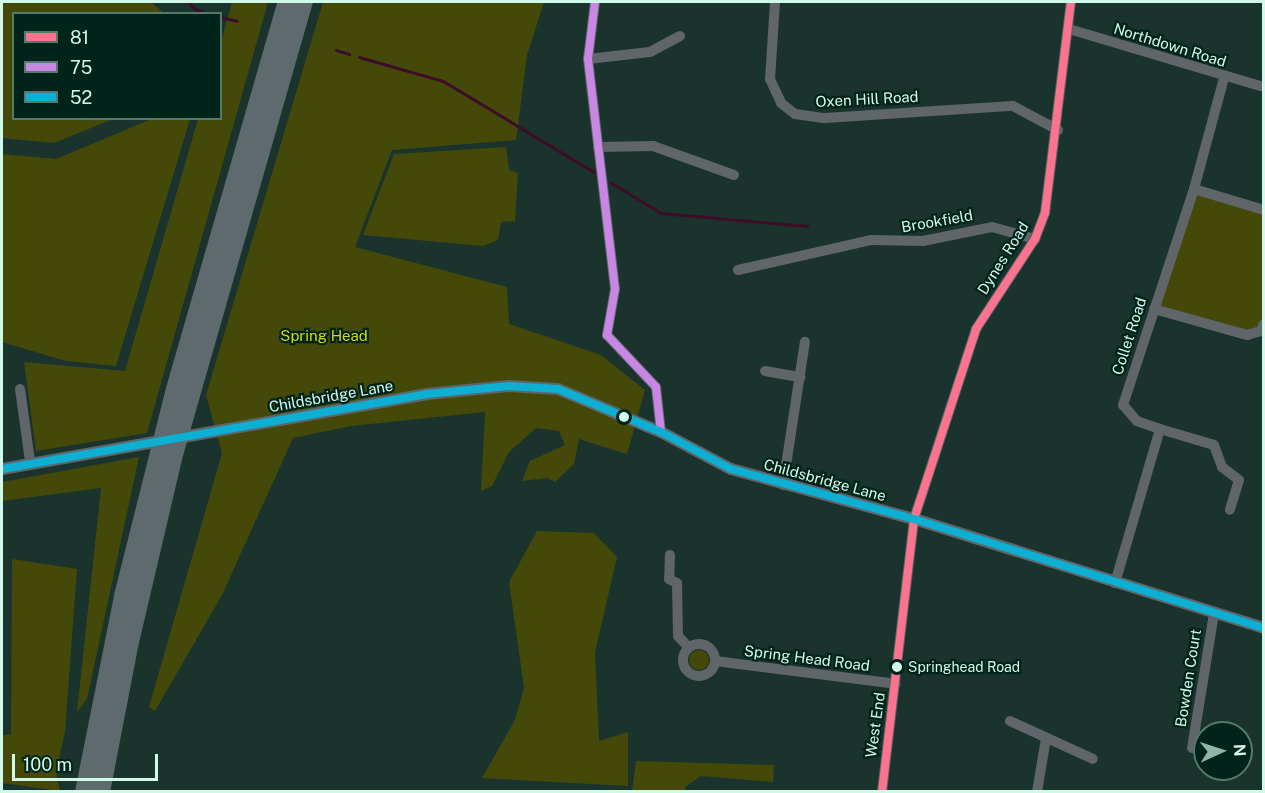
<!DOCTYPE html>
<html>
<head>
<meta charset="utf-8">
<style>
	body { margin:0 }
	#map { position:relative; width:1265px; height:793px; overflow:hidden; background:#1a342d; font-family:"Public Sans",sans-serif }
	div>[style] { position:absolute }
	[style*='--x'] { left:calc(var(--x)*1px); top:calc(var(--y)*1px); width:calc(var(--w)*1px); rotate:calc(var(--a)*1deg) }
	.green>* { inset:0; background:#44490a }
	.round { border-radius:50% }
	.stream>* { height:3px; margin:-1.5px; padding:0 1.5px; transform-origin:1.5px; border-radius:1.5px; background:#3e0c29 }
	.minor>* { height:10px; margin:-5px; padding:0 5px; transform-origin:5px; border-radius:5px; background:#5f6569 }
	.minor>.ring { margin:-5px; padding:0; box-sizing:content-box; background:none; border:10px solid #5f6569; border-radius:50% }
	.tertiary>* { height:12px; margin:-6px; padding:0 6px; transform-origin:6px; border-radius:6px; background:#5f6569 }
	.motorway>* { height:18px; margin:-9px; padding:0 9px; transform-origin:9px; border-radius:9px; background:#5f6a6e }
	.bus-1>* { height:8px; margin:-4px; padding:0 4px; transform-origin:4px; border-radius:4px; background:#fc738d }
	.bus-2>* { height:8px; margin:-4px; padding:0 4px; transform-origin:4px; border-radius:4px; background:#c787e3 }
	.bus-3>* { height:8px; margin:-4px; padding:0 4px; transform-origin:4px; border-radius:4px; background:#0dafd3 }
	.dots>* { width:16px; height:16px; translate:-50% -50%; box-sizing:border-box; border:3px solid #00231a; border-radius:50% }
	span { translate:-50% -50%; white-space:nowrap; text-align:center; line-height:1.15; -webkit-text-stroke:4.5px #00231a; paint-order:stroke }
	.bus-label { font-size:14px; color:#d1f9ea }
	.left { translate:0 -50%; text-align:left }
	.street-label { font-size:15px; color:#d1f9ea }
	.park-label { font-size:15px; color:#d7da12 }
	.frame { position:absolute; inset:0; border:3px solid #d1f9ea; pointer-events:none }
	.legend { position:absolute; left:12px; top:12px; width:210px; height:108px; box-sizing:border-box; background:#00231a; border:2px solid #54796d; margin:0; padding:8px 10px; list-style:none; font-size:18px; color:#d1f9ea }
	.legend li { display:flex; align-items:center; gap:12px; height:30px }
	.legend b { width:30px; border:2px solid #54796d }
	.north { position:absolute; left:1193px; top:721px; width:60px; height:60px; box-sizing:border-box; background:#00231a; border:2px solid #54796d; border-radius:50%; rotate:87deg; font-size:16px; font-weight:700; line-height:24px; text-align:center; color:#d1f9ea }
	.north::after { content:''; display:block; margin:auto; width:21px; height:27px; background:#91b4a8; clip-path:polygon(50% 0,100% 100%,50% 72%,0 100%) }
	.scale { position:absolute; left:12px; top:754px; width:146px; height:27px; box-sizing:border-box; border:3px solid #d1f9ea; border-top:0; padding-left:8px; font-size:18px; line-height:21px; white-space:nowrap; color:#d1f9ea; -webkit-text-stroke:4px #00231a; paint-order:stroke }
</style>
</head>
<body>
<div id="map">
	<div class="green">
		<i style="clip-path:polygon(2px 2px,151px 2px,164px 13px,14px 14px,14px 118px,113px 119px,54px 143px,2px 138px)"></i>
		<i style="clip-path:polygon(232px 2px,268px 2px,147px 433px,36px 451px,24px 362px,125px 371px,198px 119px,220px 118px,221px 42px)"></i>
		<i style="clip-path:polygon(323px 2px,544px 2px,527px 55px,516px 140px,392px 150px,355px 247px,507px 287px,509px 324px,601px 355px,645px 390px,627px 454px,579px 439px,574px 464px,555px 482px,547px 478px,522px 481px,530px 461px,565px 445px,559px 431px,536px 428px,509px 452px,492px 486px,481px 491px,485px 412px,351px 426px,293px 438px,222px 595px,155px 711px,149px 707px,222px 453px,206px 395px)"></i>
		<i style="clip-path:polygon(154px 118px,190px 119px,116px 366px,66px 361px,2px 342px,2px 154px,56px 159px)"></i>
		<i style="clip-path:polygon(506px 147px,509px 170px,518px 173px,515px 221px,501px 222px,498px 240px,483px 246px,363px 235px,394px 154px)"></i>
		<i style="clip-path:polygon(1197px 192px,1263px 213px,1264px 314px,1259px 328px,1246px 332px,1158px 306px)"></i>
		<i style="clip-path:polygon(139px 457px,87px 699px,77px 712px,101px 488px,2px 501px,2px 482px)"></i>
		<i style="clip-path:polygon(537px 531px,594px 533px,617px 557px,595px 652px,599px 741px,628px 732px,628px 786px,482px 778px,515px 720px,524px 688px,509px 582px)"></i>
		<i style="clip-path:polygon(12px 559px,77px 569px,65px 732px,56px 772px,60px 791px,2px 783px,2px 735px,11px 734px)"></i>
		<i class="round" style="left:689px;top:650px;width:20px;height:20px"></i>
		<i style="clip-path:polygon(636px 761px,774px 765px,773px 782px,701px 776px,685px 787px,686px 791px,632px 791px)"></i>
	</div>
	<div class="stream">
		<i style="--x:188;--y:2;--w:10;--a:45"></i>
		<i style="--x:195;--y:9;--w:15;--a:20"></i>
		<i style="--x:220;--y:17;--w:17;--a:13"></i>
		<i style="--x:336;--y:50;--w:14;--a:17"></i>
		<i style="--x:359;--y:57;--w:87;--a:15.9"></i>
		<i style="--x:443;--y:81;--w:176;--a:31.1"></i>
		<i style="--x:610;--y:182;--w:60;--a:31.3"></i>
		<i style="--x:661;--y:213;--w:147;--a:5.1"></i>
	</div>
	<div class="minor">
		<i style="--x:595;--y:2;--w:57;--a:97"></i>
		<i style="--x:588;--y:59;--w:232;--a:83.3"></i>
		<i style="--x:615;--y:289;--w:47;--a:99.9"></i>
		<i style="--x:607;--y:335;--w:71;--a:46.7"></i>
		<i style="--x:656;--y:387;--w:45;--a:83.7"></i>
		<i style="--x:775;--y:2;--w:77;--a:93.7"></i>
		<i style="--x:770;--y:79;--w:26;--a:65"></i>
		<i style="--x:781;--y:103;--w:18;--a:38"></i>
		<i style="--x:795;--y:114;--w:30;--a:8"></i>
		<i style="--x:825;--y:118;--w:188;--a:-3.7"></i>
		<i style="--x:1013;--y:106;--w:51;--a:28.1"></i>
		<i style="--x:1069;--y:29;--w:203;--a:16.6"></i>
		<i style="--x:588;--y:59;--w:62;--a:-6.4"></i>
		<i style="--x:650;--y:52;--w:34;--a:-28"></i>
		<i style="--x:598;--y:147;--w:55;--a:-1"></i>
		<i style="--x:653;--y:146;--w:86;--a:19.7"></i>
		<i style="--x:1194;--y:189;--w:73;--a:16.7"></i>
		<i style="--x:738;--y:270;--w:136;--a:-12.7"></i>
		<i style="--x:871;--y:240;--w:52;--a:1.1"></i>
		<i style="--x:923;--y:241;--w:70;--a:-11.5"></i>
		<i style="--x:992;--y:227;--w:45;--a:15.6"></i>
		<i style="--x:1154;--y:309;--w:97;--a:15.6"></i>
		<i style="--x:1247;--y:335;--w:15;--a:-16"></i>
		<i style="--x:1261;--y:331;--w:8;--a:-67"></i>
		<i style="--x:765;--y:371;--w:36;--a:10"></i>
		<i style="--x:20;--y:389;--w:73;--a:82.1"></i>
		<i style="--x:1160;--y:429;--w:56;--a:16.5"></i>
		<i style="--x:1214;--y:445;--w:23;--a:70"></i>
		<i style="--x:1222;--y:467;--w:21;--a:37"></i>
		<i style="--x:1239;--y:480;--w:31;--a:107"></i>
		<i style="--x:783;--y:485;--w:145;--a:-81.3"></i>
		<i style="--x:670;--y:555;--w:24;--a:92"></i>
		<i style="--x:669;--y:579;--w:9;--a:27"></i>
		<i style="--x:677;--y:583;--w:53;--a:88.9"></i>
		<i style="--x:678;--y:636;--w:16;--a:47"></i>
		<i style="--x:1115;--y:583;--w:160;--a:-73.7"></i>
		<i style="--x:1160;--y:429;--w:24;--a:-161"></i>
		<i style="--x:1137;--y:421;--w:21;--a:-131"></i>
		<i style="--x:1123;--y:405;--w:227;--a:-71.8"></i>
		<i style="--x:1194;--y:189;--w:115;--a:-74.9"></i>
		<i class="ring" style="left:683px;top:644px;width:22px;height:22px"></i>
		<i style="--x:715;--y:661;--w:182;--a:7.2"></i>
		<i style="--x:1010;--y:721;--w:91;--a:24.6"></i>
		<i style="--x:1192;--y:748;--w:137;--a:-80.7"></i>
		<i style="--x:882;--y:792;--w:275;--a:-83.3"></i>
		<i style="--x:914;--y:519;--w:200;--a:-71.9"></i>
		<i style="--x:976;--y:329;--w:108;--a:-56.8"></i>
		<i style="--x:1035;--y:239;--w:28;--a:-69"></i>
		<i style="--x:1045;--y:213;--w:213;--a:-83"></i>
		<i style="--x:1037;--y:792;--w:55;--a:-80.5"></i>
	</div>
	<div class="tertiary">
		<i style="--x:2;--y:469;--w:432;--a:-10"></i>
		<i style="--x:427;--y:394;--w:82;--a:-5.6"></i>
		<i style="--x:509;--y:386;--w:49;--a:3.5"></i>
		<i style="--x:558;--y:389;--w:112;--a:22.7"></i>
		<i style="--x:661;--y:432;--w:79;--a:27.9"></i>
		<i style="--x:731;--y:469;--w:190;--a:15.3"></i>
		<i style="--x:914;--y:519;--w:367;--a:17.3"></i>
	</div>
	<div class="motorway">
		<i style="--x:84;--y:792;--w:200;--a:-78.7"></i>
		<i style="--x:123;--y:596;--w:213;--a:-75.9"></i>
		<i style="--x:175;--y:389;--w:403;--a:-73.9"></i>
		<i style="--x:101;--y:792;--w:153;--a:-79.1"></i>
		<i style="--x:130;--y:642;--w:189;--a:-76.8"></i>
		<i style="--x:173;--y:458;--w:474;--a:-74"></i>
	</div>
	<div class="bus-1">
		<i style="--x:882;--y:792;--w:275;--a:-83.3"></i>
		<i style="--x:914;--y:519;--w:200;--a:-71.9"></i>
		<i style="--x:976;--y:329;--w:108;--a:-56.8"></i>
		<i style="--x:1035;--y:239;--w:28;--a:-69"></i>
		<i style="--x:1045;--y:213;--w:213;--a:-83"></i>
	</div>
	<div class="bus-2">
		<i style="--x:595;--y:2;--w:57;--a:97"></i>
		<i style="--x:588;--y:59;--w:232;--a:83.3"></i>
		<i style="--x:615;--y:289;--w:47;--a:99.9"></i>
		<i style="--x:607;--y:335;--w:71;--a:46.7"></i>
		<i style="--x:656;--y:387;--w:45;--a:83.7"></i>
	</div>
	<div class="bus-3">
		<i style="--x:2;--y:469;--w:432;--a:-10"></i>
		<i style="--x:427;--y:394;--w:82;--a:-5.6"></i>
		<i style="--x:509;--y:386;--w:49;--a:3.5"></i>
		<i style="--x:558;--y:389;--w:112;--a:22.7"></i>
		<i style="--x:661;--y:432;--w:79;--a:27.9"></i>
		<i style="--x:731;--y:469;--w:190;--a:15.3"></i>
		<i style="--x:914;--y:519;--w:367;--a:17.3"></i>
	</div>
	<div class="dots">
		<i style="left:624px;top:417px;background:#d1f9ea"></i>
		<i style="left:897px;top:667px;background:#d1f9ea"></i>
	</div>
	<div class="bus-label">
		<span class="left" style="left:908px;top:667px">Springhead Road</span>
	</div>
	<div class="street-label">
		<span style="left:1170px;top:45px;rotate:17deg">Northdown Road</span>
		<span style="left:867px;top:99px;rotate:-3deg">Oxen Hill Road</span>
		<span style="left:937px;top:221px;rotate:-10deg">Brookfield</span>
		<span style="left:1003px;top:258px;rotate:-58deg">Dynes Road</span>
		<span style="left:1129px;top:336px;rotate:-72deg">Collet Road</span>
		<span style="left:331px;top:396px;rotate:-10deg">Childsbridge Lane</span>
		<span style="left:825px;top:480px;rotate:15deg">Childsbridge Lane</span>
		<span style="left:807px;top:658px;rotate:7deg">Spring Head Road</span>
		<span style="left:1188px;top:678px;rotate:-81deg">Bowden Court</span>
		<span style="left:875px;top:725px;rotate:-82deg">West End</span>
	</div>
	<div class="park-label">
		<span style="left:324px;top:336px">Spring Head</span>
	</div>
	<div class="frame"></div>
	<ul class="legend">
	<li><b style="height:8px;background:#fc738d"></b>81</li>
	<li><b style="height:8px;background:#c787e3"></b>75</li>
	<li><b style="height:8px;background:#0dafd3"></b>52</li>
	</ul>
	<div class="north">N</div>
	<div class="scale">100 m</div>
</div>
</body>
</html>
